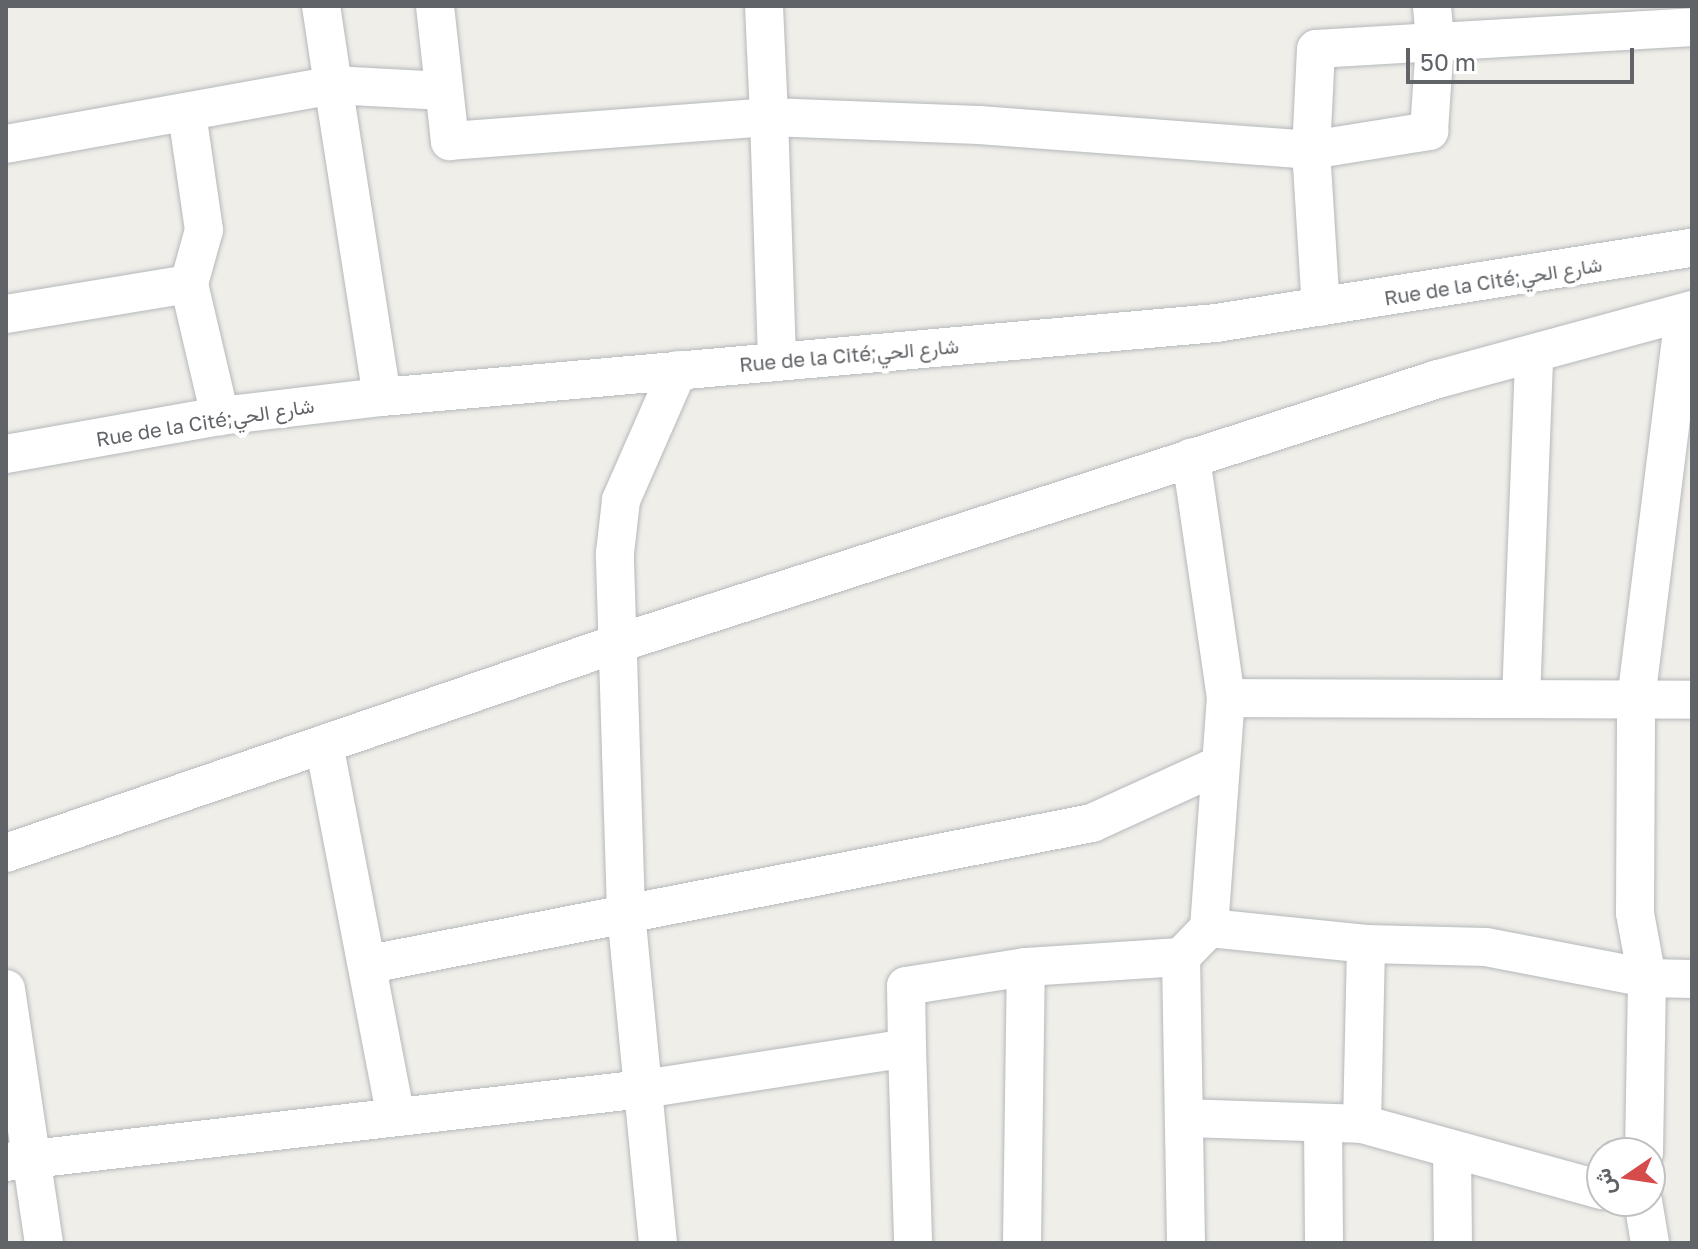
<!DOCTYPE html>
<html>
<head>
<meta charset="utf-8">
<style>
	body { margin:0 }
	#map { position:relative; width:1698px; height:1249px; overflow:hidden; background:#f0eee9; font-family:"Golos Text",Vazirmatn,sans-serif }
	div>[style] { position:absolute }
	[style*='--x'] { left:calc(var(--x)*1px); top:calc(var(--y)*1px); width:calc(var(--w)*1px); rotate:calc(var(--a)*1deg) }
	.roads { filter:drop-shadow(0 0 2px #b5b8bb) drop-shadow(0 0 2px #b5b8bb) }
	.minor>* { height:38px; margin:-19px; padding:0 19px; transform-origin:19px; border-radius:19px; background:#fff }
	span { translate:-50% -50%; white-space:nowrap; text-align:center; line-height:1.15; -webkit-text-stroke:8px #fff; paint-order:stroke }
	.street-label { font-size:20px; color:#606367 }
	.frame { position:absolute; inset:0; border:8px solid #606367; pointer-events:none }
	.north { position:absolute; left:1586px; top:1137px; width:80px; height:80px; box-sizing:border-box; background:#fff; border:2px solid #bfc1c2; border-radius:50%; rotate:257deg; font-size:22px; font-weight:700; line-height:32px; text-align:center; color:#606367 }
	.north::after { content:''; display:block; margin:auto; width:28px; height:36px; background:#d54c4a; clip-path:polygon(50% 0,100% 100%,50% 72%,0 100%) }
	.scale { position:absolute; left:1406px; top:48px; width:228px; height:36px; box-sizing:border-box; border:4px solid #606367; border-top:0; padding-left:10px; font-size:24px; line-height:28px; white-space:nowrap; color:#606367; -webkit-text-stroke:6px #fff; paint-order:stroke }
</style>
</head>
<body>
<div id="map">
	<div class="roads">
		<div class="minor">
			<i style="--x:435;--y:6;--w:136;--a:83.7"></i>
			<i style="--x:450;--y:141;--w:320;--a:-4.3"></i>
			<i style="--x:769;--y:117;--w:244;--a:88.1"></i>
			<i style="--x:764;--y:6;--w:111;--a:87.4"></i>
			<i style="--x:769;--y:117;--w:210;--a:2.2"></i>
			<i style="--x:979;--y:125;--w:333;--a:4.3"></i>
			<i style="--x:1311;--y:150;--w:120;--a:-9.1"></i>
			<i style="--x:1429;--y:131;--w:89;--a:-86.1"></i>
			<i style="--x:1435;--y:42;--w:119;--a:176.6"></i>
			<i style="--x:1316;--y:49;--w:101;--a:92.8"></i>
			<i style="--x:1311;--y:150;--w:157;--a:86.4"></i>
			<i style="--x:1432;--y:6;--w:36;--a:85"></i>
			<i style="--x:1435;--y:42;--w:257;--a:-3.3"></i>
			<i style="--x:6;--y:144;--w:332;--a:-10.2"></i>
			<i style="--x:333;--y:85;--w:80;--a:-98.6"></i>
			<i style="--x:189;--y:284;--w:136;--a:76.8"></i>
			<i style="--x:6;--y:314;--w:185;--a:-9.3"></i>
			<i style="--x:189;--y:284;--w:56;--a:-74.5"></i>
			<i style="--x:204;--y:230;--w:118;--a:-98.3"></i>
			<i style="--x:382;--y:397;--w:316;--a:-98.9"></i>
			<i style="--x:333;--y:85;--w:111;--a:3.1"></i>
			<i style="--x:6;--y:454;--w:217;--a:-10.1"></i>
			<i style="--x:220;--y:416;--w:163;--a:-6.7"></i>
			<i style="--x:382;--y:397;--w:837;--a:-5.07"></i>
			<i style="--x:1216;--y:323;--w:482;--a:-9"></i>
			<i style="--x:1226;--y:698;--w:466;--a:0.2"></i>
			<i style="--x:1521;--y:699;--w:346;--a:-87.8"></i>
			<i style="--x:324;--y:744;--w:377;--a:79.1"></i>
			<i style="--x:6;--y:853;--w:648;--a:-18.91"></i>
			<i style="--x:619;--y:643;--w:860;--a:-17.87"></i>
			<i style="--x:1438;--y:379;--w:263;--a:-15.2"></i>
			<i style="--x:1209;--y:928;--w:158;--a:5.8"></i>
			<i style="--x:1366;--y:944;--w:120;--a:1.4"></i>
			<i style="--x:1486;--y:947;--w:164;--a:10.9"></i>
			<i style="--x:1647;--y:978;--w:66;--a:-100.5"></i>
			<i style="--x:1635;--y:913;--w:213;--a:-89.7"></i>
			<i style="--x:1636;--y:700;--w:390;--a:-82.9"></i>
			<i style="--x:370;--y:964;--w:736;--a:-11.05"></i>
			<i style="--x:1092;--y:823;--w:140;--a:-24.5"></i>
			<i style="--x:6;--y:989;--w:257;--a:81.5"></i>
			<i style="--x:907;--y:1048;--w:62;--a:-90.9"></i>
			<i style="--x:906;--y:986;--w:121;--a:-9"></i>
			<i style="--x:1184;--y:1118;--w:178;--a:1.9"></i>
			<i style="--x:1362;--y:1124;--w:180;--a:-88.7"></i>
			<i style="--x:1362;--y:1124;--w:249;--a:15.4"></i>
			<i style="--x:1323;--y:1125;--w:118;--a:89.5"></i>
			<i style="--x:1452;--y:1150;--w:93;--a:89.4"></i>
			<i style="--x:1644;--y:1153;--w:175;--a:-89"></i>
			<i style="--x:1647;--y:978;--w:45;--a:1.3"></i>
			<i style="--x:6;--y:1162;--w:641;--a:-6.54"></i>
			<i style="--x:643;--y:1089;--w:179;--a:-95.5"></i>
			<i style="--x:626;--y:911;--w:358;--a:-91.8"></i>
			<i style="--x:615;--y:553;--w:53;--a:-83.5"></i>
			<i style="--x:621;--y:500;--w:142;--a:-66.3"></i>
			<i style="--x:1643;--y:1201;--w:43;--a:80.5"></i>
			<i style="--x:658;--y:1243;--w:155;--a:-95.6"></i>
			<i style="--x:643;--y:1089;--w:267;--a:-8.8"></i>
			<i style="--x:907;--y:1048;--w:195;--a:88.2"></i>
			<i style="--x:1022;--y:1243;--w:276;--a:-89.2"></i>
			<i style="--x:1026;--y:967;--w:155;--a:-3.7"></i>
			<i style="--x:1186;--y:1243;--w:286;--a:-91"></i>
			<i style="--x:1181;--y:957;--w:40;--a:-46"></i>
			<i style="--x:1209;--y:928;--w:231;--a:-85.8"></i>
			<i style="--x:1226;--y:698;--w:243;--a:-98.3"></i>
		</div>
	</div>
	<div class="street-label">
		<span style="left:1493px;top:281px;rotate:-9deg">Rue de la Cité;شارع الحي</span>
		<span style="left:849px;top:355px;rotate:-5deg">Rue de la Cité;شارع الحي</span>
		<span style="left:205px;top:422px;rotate:-9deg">Rue de la Cité;شارع الحي</span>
	</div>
	<div class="frame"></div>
	<div class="north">ش</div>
	<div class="scale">50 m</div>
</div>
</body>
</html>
